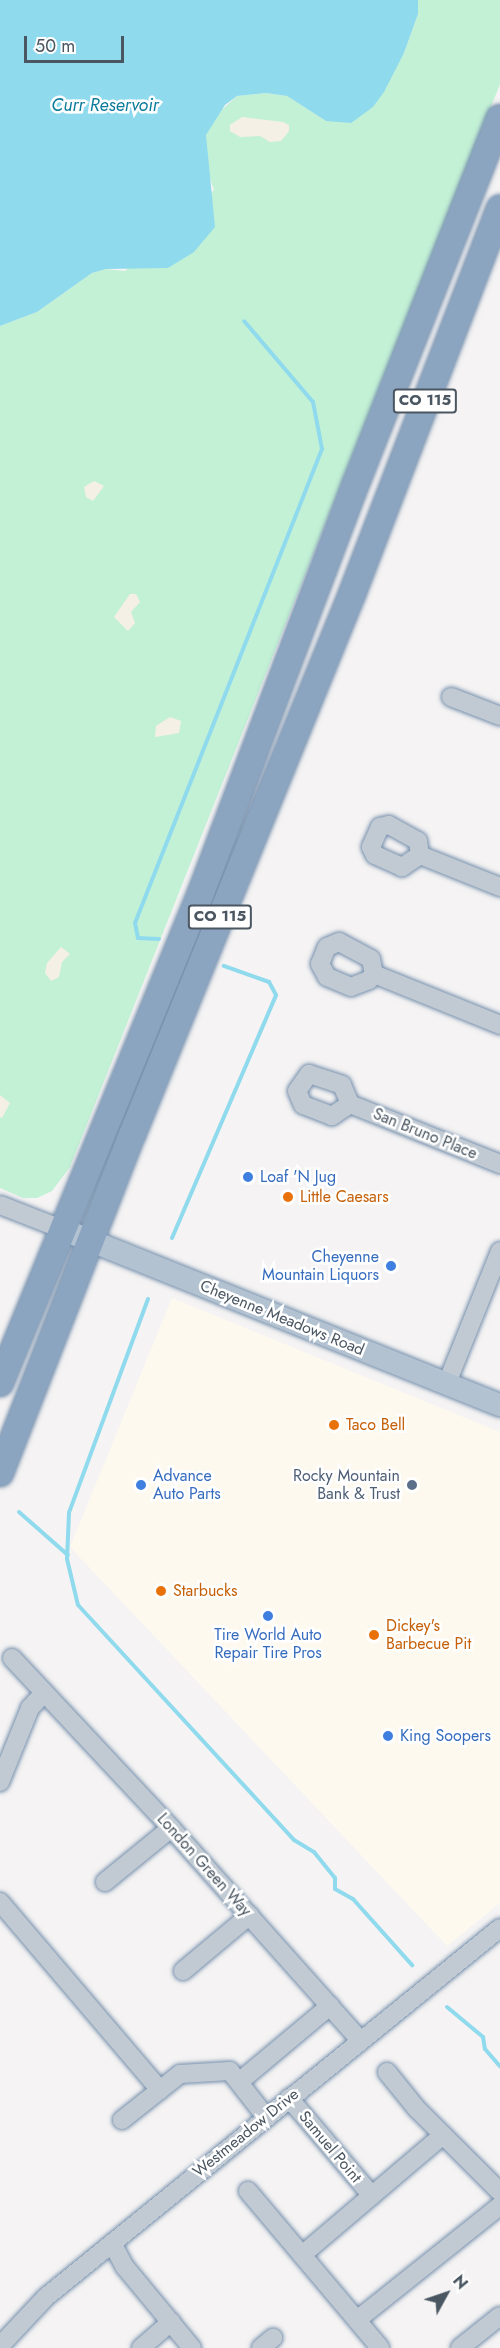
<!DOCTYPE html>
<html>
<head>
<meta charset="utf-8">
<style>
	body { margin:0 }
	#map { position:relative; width:500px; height:2348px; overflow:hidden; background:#f5f3f3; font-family:Jost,sans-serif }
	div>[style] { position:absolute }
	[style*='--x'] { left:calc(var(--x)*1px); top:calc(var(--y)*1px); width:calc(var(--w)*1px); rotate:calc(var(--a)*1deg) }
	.commercial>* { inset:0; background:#fdf9ef }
	.green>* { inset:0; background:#c3f1d5 }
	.sand>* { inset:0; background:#f5f0e5 }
	.water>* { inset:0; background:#90daee }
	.stream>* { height:4px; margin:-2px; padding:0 2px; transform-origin:2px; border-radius:2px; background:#90daee }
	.roads { filter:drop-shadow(0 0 2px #7690ad) drop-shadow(0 0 2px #7690ad) }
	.minor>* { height:18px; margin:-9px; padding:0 9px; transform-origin:9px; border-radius:9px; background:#c1cad2 }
	.major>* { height:22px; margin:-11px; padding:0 11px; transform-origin:11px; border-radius:11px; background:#b3c2d1 }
	.highway>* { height:26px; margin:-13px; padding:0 13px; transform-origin:13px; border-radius:13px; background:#8ba5c1 }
	.dots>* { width:16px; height:16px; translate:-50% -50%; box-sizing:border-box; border:3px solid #fff; border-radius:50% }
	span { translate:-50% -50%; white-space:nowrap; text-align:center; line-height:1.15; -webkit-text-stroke:5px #fff; paint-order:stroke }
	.shield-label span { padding:2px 4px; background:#fff; border:2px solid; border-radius:4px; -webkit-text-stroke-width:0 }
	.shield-label { font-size:15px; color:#4a5661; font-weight:700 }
	.street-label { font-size:16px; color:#4a5661 }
	.shop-label { font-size:16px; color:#366cbe }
	.left { translate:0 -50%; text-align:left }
	.right { translate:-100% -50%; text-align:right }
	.food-label { font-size:16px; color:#c56008 }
	.service-label { font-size:16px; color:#4e5e75 }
	.water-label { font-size:18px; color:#0c7c9b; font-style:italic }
	.north { position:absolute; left:416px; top:2264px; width:60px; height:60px; -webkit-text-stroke:4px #fff; paint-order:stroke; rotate:50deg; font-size:16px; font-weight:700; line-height:24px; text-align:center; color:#4a5661 }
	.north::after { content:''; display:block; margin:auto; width:21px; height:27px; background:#4a5661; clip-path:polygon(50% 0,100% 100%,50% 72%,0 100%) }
	.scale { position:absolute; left:24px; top:36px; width:100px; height:27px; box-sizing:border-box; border:3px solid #4a5661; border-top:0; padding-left:8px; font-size:18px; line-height:21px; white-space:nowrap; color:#4a5661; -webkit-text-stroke:4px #fff; paint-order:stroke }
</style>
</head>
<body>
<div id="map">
	<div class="commercial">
		<i style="clip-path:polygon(172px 1298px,500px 1432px,500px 1903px,447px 1946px,70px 1547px)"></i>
	</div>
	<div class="green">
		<i style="clip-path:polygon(418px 0,500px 0,500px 84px,70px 1167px,52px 1191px,37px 1198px,23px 1198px,0 1188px,0 326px,37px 312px,92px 273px,106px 269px,125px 271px,214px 190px,207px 170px,206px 135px,216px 115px,237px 96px,266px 93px,287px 96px,326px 121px,373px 107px,404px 53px,418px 14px)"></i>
	</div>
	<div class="sand">
		<i style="clip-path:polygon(242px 117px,283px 122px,289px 125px,289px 131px,281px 141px,270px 142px,260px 136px,240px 137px,230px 131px,230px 125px)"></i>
		<i style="clip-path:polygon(94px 481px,104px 486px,93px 501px,86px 497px,84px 487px)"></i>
		<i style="clip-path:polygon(130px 594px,136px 594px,140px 602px,131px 612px,135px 623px,128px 631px,114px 617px)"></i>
		<i style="clip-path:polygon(170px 717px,181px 721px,179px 733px,155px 737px,156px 726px)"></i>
		<i style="clip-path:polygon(61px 947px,70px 954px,62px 962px,59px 977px,51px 981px,45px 973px,47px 963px)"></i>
		<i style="clip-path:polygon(0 1095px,10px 1103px,2px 1118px,0 1117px)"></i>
	</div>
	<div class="water">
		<i style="clip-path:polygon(0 0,418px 0,418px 14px,404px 53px,384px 92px,373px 107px,351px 123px,326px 121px,287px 96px,266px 93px,237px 96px,225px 105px,206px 135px,215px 227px,194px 252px,168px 268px,106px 269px,92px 273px,37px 312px,0 326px)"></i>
	</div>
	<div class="stream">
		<i style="--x:159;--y:939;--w:21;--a:-177"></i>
		<i style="--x:138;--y:938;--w:15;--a:-101"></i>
		<i style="--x:135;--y:923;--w:510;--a:-68.47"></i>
		<i style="--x:322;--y:449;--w:48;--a:-100.8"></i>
		<i style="--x:313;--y:402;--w:106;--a:-130.4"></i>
		<i style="--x:172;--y:1238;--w:264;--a:-66.8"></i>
		<i style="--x:276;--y:995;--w:15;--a:-118"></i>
		<i style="--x:269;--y:982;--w:48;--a:-160.4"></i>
		<i style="--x:148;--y:1299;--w:228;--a:110.3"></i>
		<i style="--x:69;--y:1513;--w:46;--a:92.5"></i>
		<i style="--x:67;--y:1559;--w:47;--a:76.6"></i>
		<i style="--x:78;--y:1605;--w:319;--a:47.4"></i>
		<i style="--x:294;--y:1840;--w:23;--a:31"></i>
		<i style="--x:314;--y:1852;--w:33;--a:51"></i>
		<i style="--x:335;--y:1878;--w:11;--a:90"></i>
		<i style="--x:335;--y:1889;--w:21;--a:29"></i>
		<i style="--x:353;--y:1899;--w:89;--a:48.2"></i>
		<i style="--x:19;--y:1512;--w:65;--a:41.3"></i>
		<i style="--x:447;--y:2007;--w:47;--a:39.8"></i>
		<i style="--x:483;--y:2037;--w:12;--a:81"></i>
		<i style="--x:485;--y:2049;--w:23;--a:49"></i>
	</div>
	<div class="roads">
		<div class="minor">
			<i style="--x:451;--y:697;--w:53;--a:21.2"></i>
			<i style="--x:389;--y:825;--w:33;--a:29"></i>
			<i style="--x:418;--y:841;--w:14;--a:82"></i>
			<i style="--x:420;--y:855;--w:22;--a:146"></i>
			<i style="--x:402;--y:867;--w:30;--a:-156"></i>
			<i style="--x:375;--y:855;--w:9;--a:-117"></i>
			<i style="--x:371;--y:847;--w:22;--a:-66"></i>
			<i style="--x:380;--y:827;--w:9;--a:-13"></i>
			<i style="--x:420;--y:855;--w:86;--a:21.8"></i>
			<i style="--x:339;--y:942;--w:36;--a:28"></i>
			<i style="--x:371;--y:959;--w:15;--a:79"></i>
			<i style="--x:374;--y:974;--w:8;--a:130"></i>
			<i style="--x:369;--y:980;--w:19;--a:159"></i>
			<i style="--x:351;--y:987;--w:26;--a:-157"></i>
			<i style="--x:327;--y:977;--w:15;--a:-118"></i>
			<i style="--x:320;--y:964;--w:18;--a:-68"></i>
			<i style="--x:327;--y:947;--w:13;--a:-23"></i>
			<i style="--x:374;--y:974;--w:136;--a:22"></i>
			<i style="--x:309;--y:1074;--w:35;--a:18"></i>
			<i style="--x:342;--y:1085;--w:21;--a:67"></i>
			<i style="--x:350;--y:1104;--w:22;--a:146"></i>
			<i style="--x:332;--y:1116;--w:31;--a:-159"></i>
			<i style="--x:303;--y:1105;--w:15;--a:-113"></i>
			<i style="--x:297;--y:1091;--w:21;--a:-55"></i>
			<i style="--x:350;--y:1104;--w:162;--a:21.8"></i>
			<i style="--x:0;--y:1205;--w:69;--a:21.3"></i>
			<i style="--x:447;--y:1383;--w:142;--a:-68.1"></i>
			<i style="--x:12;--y:1658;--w:233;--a:46.9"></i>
			<i style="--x:171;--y:1828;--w:284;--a:48.3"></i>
			<i style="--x:0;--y:1782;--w:80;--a:-67.9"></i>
			<i style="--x:30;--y:1708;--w:21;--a:-47"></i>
			<i style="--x:105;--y:1882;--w:85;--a:-39.3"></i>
			<i style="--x:0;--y:1902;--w:247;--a:49.6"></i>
			<i style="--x:183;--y:1971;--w:87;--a:-39.9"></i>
			<i style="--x:387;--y:2072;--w:48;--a:51"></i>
			<i style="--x:417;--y:2109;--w:117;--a:45"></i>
			<i style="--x:239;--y:2082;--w:119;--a:-39.9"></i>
			<i style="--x:289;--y:2098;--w:128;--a:49.7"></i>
			<i style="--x:122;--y:2120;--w:74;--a:-38.4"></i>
			<i style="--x:180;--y:2074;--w:50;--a:-3.4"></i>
			<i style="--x:230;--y:2071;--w:58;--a:52"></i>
			<i style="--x:248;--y:2191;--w:205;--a:49.9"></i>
			<i style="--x:112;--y:2243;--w:27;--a:62"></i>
			<i style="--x:125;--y:2267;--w:105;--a:50.4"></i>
			<i style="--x:302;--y:2255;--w:185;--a:-40.4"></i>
			<i style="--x:357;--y:2320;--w:183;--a:-38.6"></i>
			<i style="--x:0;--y:2346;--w:67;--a:-46.8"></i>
			<i style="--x:46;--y:2297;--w:585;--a:-39.1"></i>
			<i style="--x:141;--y:2348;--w:40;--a:-41"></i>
			<i style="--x:261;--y:2348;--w:16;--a:-40"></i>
			<i style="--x:460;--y:2348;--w:51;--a:-38.7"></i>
		</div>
		<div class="major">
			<i style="--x:64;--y:1230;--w:470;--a:21.9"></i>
		</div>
		<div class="highway">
			<i style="--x:0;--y:1383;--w:530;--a:-67.7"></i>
			<i style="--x:201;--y:893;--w:438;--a:-69.3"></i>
			<i style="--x:356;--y:483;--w:392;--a:-68.5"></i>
			<i style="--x:0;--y:1473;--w:363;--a:-68.7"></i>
			<i style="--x:132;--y:1135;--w:584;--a:-67.87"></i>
			<i style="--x:352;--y:594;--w:413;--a:-69"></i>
		</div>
	</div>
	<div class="dots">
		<i style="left:248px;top:1177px;background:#3f7fe0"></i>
		<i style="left:288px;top:1197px;background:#e8710a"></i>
		<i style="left:391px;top:1266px;background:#3f7fe0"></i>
		<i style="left:334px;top:1425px;background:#e8710a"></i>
		<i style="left:141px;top:1485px;background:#3f7fe0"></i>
		<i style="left:412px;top:1485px;background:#5c6f8a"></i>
		<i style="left:161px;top:1591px;background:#e8710a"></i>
		<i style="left:268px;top:1616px;background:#3f7fe0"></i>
		<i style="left:374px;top:1635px;background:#e8710a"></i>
		<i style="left:388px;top:1736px;background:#3f7fe0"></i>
	</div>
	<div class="shield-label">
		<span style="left:425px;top:401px">CO 115</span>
		<span style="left:220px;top:917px">CO 115</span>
	</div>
	<div class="street-label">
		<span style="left:425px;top:1134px;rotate:22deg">San Bruno Place</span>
		<span style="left:282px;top:1318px;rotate:22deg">Cheyenne Meadows Road</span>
		<span style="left:204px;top:1865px;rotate:48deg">London Green Way</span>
		<span style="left:246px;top:2133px;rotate:-39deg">Westmeadow Drive</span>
		<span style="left:330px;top:2147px;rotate:50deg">Samuel Point</span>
	</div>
	<div class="shop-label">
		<span class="left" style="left:260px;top:1177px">Loaf 'N Jug</span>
		<span class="right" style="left:379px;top:1266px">Cheyenne<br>Mountain Liquors</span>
		<span class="left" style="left:153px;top:1485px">Advance<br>Auto Parts</span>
		<span style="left:268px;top:1644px">Tire World Auto<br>Repair Tire Pros</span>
		<span class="left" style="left:400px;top:1736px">King Soopers</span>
	</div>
	<div class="food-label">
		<span class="left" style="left:300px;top:1197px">Little Caesars</span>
		<span class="left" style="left:346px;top:1425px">Taco Bell</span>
		<span class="left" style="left:173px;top:1591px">Starbucks</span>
		<span class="left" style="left:386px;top:1635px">Dickey's<br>Barbecue Pit</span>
	</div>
	<div class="service-label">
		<span class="right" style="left:400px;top:1485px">Rocky Mountain<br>Bank &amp; Trust</span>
	</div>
	<div class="water-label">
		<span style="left:105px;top:105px">Curr Reservoir</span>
	</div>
	<div class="north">N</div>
	<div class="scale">50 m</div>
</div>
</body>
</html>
